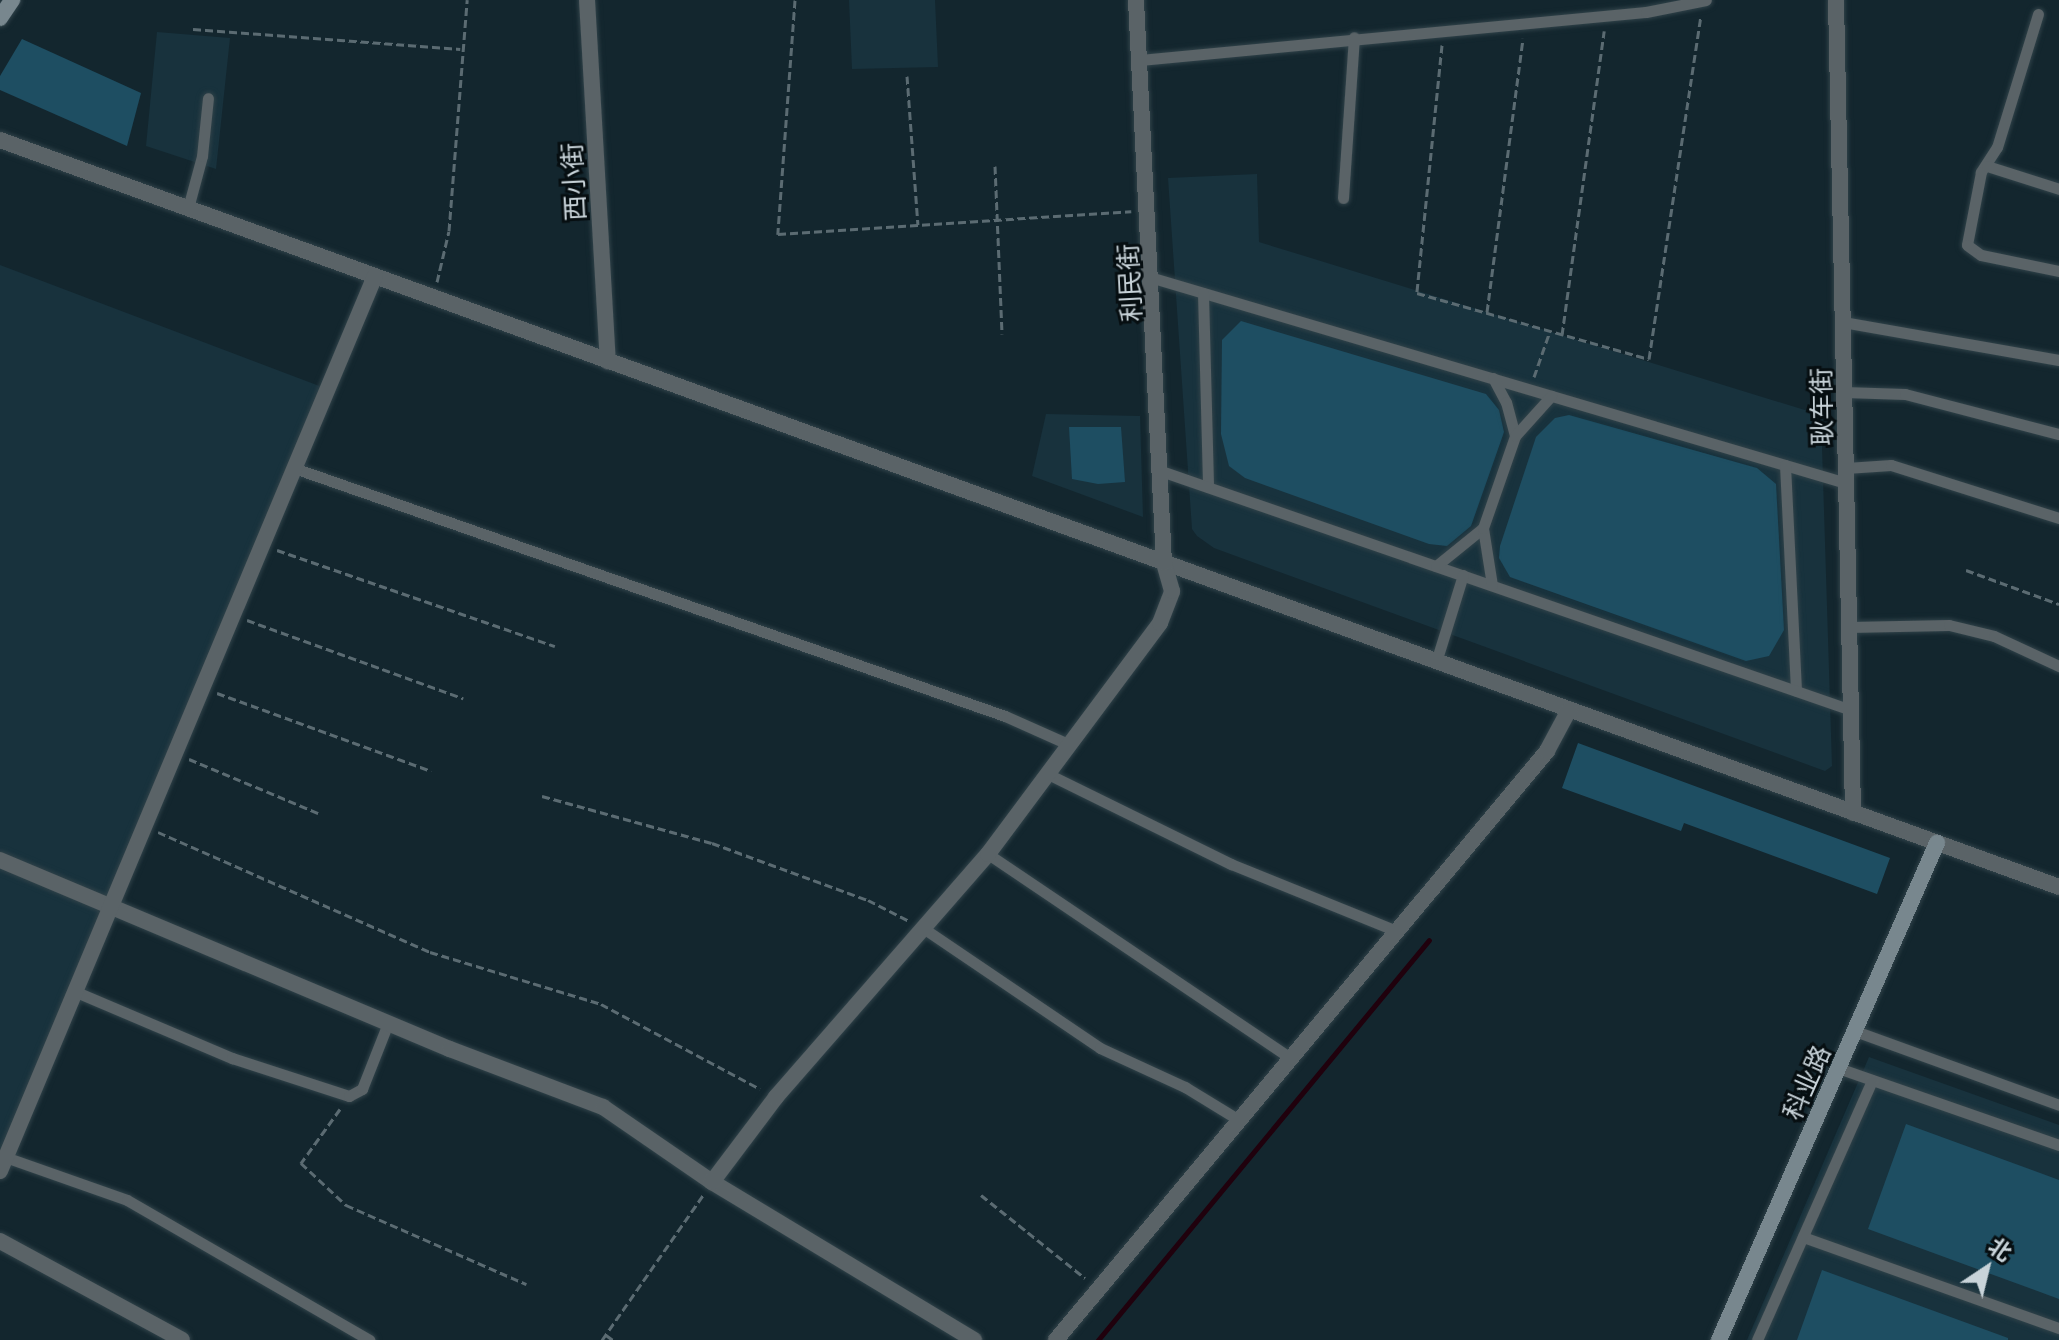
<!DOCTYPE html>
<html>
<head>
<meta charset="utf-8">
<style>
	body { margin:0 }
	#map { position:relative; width:2059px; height:1340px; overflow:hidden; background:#13262e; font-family:"Exo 2","Noto Sans SC",sans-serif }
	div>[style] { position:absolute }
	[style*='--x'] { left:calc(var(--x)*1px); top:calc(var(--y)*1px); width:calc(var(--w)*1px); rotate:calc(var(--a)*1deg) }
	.built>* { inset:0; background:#18323d }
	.stream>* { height:5px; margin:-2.5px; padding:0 2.5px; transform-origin:2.5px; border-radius:2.5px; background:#20010d }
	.building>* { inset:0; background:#1e4e62 }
	.path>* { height:3px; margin-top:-1.5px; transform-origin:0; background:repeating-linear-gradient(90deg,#5b6b72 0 8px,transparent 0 12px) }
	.roads { filter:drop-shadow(0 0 2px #304249) drop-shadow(0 0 2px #304249) }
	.lane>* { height:11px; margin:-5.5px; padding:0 5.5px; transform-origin:5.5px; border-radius:5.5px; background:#5a6367 }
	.street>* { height:16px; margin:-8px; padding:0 8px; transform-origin:8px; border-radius:8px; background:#5a6367 }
	.secondary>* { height:16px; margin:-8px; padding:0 8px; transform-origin:8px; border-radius:8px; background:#78878e }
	span { translate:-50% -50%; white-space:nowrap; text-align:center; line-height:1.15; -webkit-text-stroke:6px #060e11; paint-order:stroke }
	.street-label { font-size:26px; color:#c8d3d9 }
	.north { position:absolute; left:1947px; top:1228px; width:80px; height:80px; -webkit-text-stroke:6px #060e11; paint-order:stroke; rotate:35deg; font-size:22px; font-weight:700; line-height:32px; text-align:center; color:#c8d3d9 }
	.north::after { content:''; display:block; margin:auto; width:28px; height:36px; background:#c8d3d9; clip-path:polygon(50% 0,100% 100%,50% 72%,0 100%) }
</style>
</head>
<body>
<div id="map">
	<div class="built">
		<i style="clip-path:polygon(849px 0,935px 0,938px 67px,852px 69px)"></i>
		<i style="clip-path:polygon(157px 32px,230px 38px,216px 169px,146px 146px)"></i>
		<i style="clip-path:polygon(1257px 174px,1259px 242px,1821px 415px,1832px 766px,1825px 771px,1214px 548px,1197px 536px,1192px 529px,1168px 178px)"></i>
		<i style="clip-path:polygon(0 265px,322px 387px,0 1154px)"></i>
		<i style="clip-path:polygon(1046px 414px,1140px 416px,1143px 517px,1032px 476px)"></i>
		<i style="clip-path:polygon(1869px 1057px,2059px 1125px,2059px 1340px,1747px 1340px)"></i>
	</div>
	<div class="stream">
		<i style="--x:1098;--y:1340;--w:519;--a:-50.39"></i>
	</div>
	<div class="building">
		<i style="clip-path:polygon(22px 39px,141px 93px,127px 146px,0 90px,0 76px)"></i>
		<i style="clip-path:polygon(1241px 321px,1486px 394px,1499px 410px,1504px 432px,1471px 526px,1447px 546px,1429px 544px,1245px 478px,1229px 466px,1221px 434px,1222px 340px)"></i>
		<i style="clip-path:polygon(1569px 415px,1757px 468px,1776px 484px,1784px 630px,1769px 656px,1746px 661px,1510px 577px,1499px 558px,1500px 546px,1536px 437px,1555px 418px)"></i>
		<i style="clip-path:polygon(1069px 427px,1121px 427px,1125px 482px,1098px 484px,1072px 479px)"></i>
		<i style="clip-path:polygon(1578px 743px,1890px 858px,1877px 894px,1684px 823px,1681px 831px,1562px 788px)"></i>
		<i style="clip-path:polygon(1906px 1124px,2059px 1180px,2059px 1299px,1868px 1229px)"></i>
		<i style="clip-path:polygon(1822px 1270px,2008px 1338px,2008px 1340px,1797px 1340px)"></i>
	</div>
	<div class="path">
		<i style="--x:795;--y:0;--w:235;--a:94.2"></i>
		<i style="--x:778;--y:234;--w:354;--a:-3.7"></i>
		<i style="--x:193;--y:29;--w:268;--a:4.3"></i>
		<i style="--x:1442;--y:45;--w:249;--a:95.8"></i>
		<i style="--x:1417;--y:293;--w:241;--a:15.9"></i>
		<i style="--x:1649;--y:359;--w:346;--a:-81.4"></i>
		<i style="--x:907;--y:76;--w:149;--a:85.8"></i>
		<i style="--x:995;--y:166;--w:168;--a:87.6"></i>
		<i style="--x:437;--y:282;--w:52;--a:-76.8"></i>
		<i style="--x:449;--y:231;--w:232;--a:-85.5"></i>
		<i style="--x:1487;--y:312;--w:276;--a:-82.5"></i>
		<i style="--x:1562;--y:335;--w:307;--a:-82.1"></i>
		<i style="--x:1534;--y:377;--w:49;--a:-70.8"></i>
		<i style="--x:277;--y:550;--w:294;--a:19.1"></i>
		<i style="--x:1966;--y:570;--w:99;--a:20.1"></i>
		<i style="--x:247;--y:620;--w:230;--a:19.9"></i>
		<i style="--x:217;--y:693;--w:228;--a:20"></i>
		<i style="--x:189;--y:759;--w:140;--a:22.7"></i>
		<i style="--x:542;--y:796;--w:176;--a:15.5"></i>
		<i style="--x:712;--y:843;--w:166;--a:20.1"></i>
		<i style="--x:868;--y:900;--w:46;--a:27.1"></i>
		<i style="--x:158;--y:832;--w:297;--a:23.8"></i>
		<i style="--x:430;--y:952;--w:179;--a:16.9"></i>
		<i style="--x:601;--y:1004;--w:180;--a:28.1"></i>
		<i style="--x:340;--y:1109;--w:67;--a:125.8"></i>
		<i style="--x:301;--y:1163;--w:62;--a:43"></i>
		<i style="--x:346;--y:1205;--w:197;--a:23.7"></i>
		<i style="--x:981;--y:1195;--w:133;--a:38.6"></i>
		<i style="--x:606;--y:1335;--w:9;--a:36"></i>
		<i style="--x:602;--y:1340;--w:177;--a:-55.1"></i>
	</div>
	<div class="roads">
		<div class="lane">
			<i style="--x:2038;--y:14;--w:139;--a:107.1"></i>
			<i style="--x:1997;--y:147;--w:30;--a:123"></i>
			<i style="--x:1981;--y:172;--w:74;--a:100.9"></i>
			<i style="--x:1967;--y:245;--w:17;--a:36"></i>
			<i style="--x:1981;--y:255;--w:80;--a:11.6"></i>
			<i style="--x:1140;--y:60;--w:508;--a:-5.42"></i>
			<i style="--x:1646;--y:12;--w:61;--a:-11.3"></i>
			<i style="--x:1987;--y:166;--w:76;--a:17.7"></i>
			<i style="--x:1343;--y:198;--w:161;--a:-86.1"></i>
			<i style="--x:188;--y:208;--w:54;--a:-74.9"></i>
			<i style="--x:202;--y:156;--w:58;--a:-84.1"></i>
			<i style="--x:1153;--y:278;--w:723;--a:16.48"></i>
			<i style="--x:1203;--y:293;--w:194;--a:88.5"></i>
			<i style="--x:1843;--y:322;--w:219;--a:10"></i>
			<i style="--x:1493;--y:378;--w:27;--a:62"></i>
			<i style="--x:1506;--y:402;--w:35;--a:75"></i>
			<i style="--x:1844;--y:392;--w:61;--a:1.9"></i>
			<i style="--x:1905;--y:394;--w:159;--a:14.6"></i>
			<i style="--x:1785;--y:465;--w:226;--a:87.2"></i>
			<i style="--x:294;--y:468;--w:753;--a:19.23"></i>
			<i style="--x:1005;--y:716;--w:71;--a:24"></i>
			<i style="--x:1846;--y:468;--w:45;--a:-3.8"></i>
			<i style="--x:1891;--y:465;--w:176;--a:17.5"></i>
			<i style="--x:1161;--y:471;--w:730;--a:19.1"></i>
			<i style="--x:1436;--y:566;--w:60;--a:-39"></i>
			<i style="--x:1492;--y:585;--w:58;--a:-99"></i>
			<i style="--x:1483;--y:528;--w:97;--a:-70.8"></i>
			<i style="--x:1515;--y:436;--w:54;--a:-48"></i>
			<i style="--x:1849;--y:627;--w:100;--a:-1.1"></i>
			<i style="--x:1949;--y:625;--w:46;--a:13.7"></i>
			<i style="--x:1994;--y:636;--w:72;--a:24.8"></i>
			<i style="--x:1436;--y:662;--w:91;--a:-72.8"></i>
			<i style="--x:1048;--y:774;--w:204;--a:26.2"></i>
			<i style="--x:1231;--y:864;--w:179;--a:22"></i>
			<i style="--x:988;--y:854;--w:365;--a:34"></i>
			<i style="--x:923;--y:928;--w:214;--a:34.1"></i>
			<i style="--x:1100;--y:1048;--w:94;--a:24.6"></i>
			<i style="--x:1185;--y:1087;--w:63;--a:31.4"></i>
			<i style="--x:74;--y:991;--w:172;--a:23"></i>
			<i style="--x:232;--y:1058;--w:123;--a:18"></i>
			<i style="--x:349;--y:1096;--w:15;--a:-28"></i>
			<i style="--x:362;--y:1089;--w:71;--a:-68.5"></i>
			<i style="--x:1855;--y:1031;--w:217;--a:19.9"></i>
			<i style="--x:1838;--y:1068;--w:234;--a:19.2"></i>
			<i style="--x:5;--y:1157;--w:129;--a:19.4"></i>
			<i style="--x:127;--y:1200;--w:280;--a:30"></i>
			<i style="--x:1803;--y:1237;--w:272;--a:19.6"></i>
			<i style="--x:1757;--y:1340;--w:284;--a:-66.1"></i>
		</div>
		<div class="street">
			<i style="--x:587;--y:0;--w:362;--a:86.7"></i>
			<i style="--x:1836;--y:0;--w:813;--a:88.8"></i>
			<i style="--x:0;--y:140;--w:2190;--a:19.94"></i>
			<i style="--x:0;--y:860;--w:488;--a:22.8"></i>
			<i style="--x:450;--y:1049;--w:164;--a:20.8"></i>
			<i style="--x:603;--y:1107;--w:132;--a:34.5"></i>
			<i style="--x:712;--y:1182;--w:306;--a:31.1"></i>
			<i style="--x:0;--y:1171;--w:970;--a:-67.27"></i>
			<i style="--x:712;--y:1182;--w:106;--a:-53"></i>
			<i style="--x:776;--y:1097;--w:322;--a:-48.9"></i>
			<i style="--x:988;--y:854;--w:288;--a:-53.3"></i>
			<i style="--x:1160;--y:623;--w:34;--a:-69"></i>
			<i style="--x:1172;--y:591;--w:29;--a:-106"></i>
			<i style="--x:1164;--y:563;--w:564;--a:-92.85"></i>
			<i style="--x:0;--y:1241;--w:207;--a:28.5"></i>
			<i style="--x:1056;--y:1340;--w:767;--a:-50.18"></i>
			<i style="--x:1547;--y:751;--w:47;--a:-61.8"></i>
		</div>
		<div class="secondary">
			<i style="--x:0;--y:18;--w:22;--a:-56"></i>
			<i style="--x:1719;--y:1340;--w:543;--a:-66.32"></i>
		</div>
	</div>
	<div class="street-label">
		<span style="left:573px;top:182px;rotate:-93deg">西小街</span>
		<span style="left:1129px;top:283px;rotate:-93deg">利民街</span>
		<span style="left:1821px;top:407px;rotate:-91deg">耿车街</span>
		<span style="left:1806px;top:1082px;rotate:-66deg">科业路</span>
	</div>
	<div class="north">北</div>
</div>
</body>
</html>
